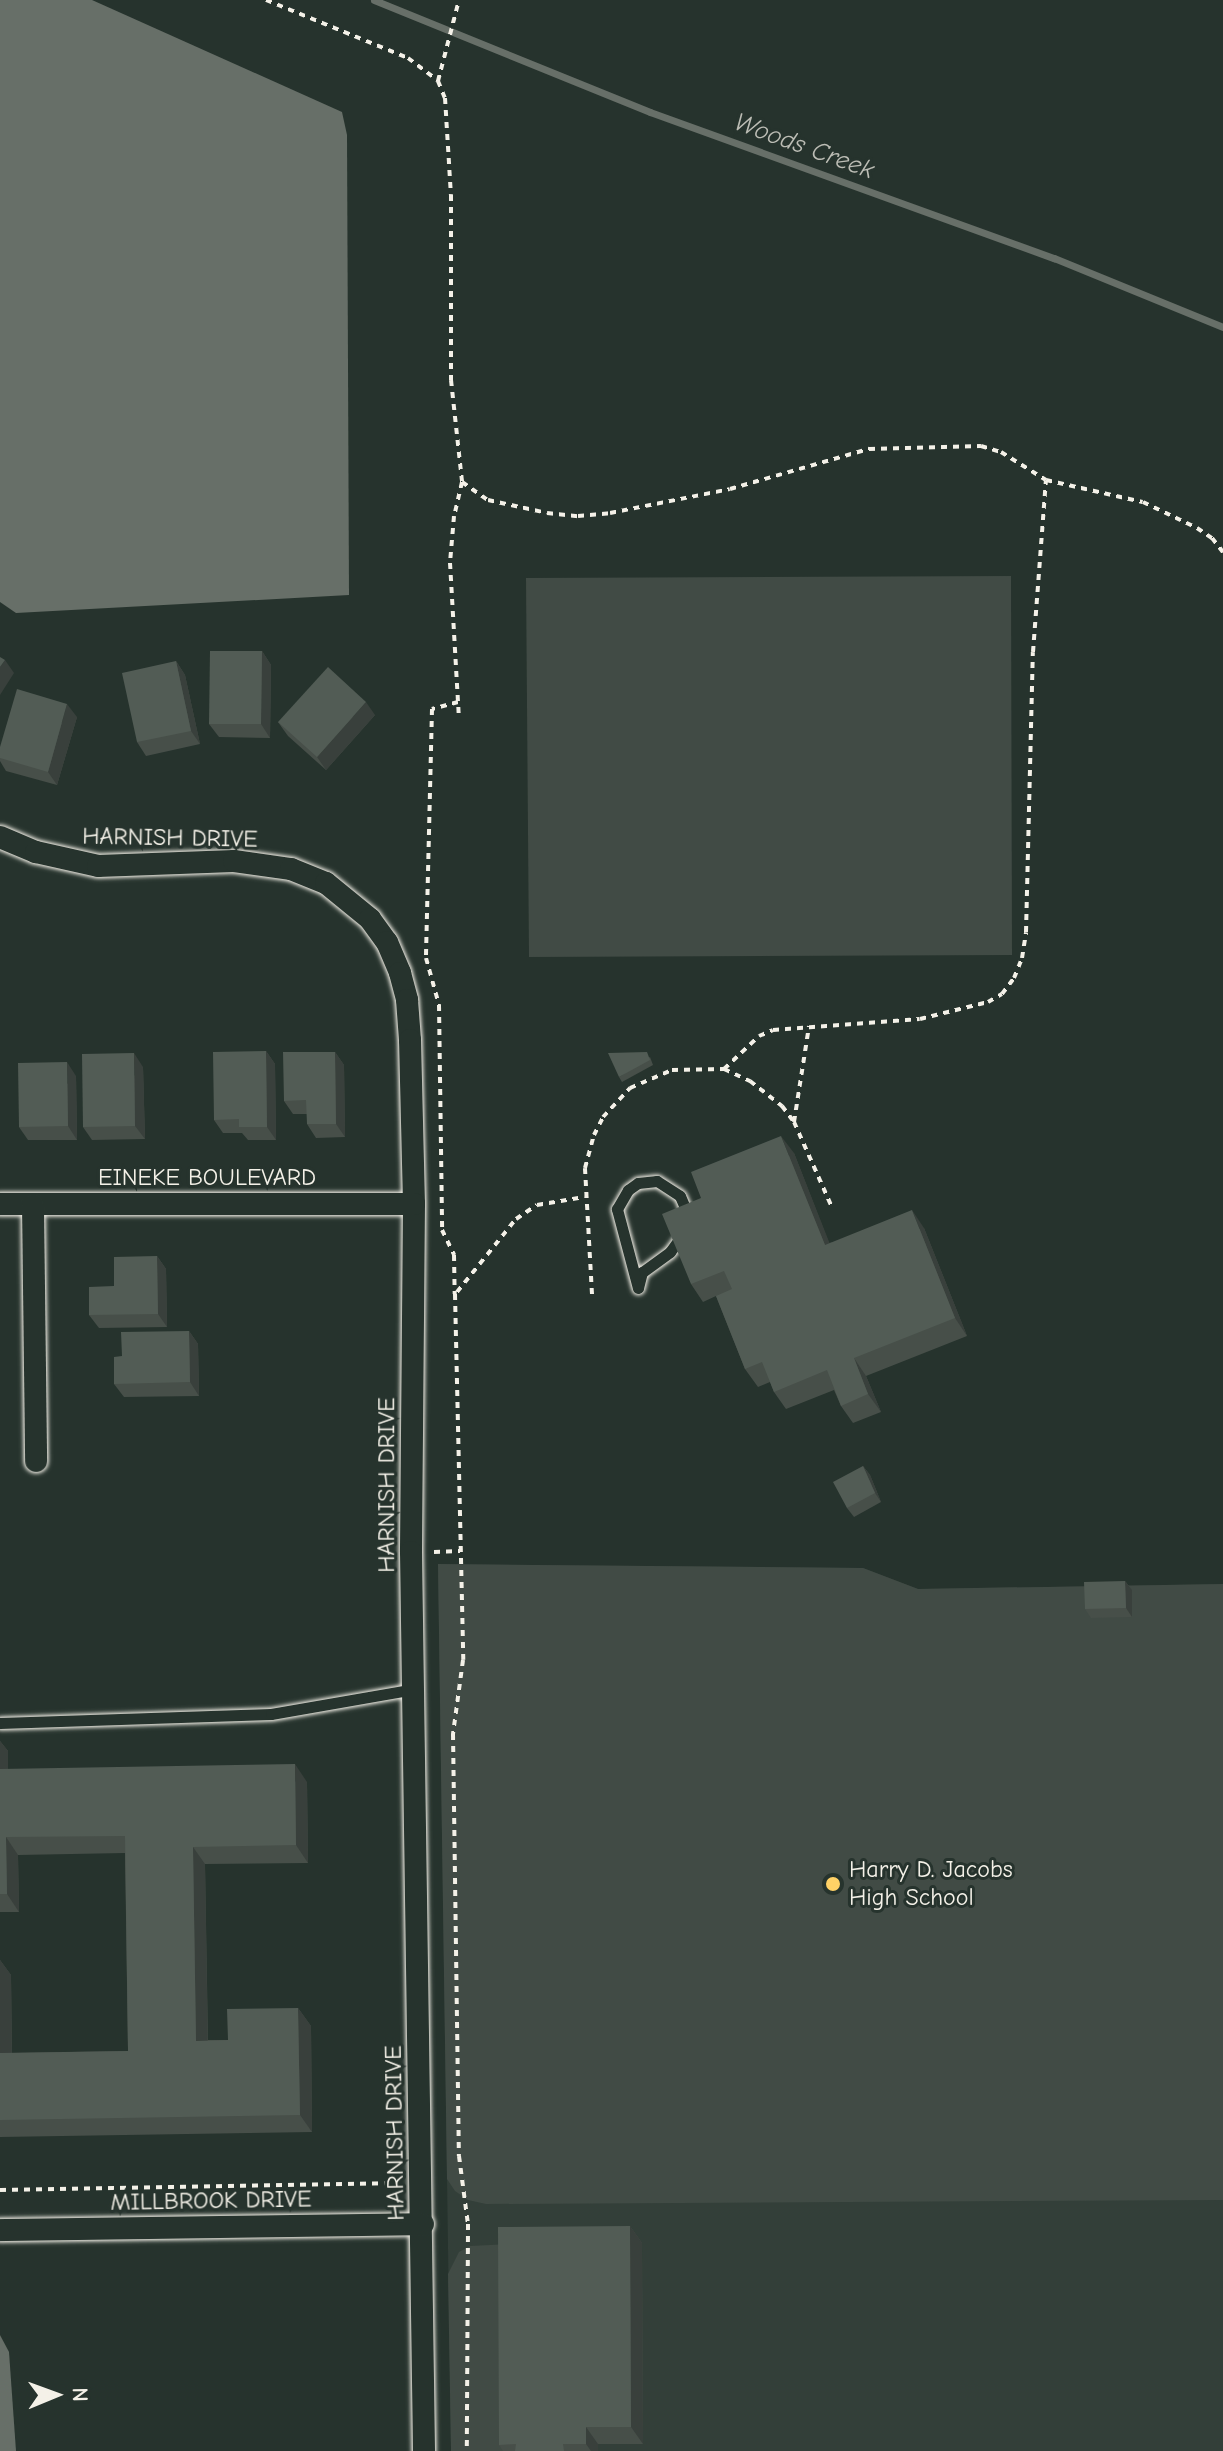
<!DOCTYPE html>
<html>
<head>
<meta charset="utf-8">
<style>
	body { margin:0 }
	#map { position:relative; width:1223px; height:2451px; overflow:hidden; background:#26332d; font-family:"Comic Neue",sans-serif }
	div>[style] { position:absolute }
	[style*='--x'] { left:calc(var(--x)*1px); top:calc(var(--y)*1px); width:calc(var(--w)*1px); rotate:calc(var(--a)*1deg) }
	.built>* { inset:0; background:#333f39 }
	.green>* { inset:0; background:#414b45 }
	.water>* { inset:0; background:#676f68 }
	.stream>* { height:7px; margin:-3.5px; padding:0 3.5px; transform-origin:3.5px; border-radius:3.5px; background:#676f68 }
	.path>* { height:4px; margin-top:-2px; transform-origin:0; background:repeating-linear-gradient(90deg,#f4f1e8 0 6px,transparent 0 12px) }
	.roads { filter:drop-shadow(0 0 2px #f4f1e8) drop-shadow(0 0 2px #f4f1e8) }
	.lane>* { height:11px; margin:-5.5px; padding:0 5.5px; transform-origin:5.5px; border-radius:5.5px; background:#26332d }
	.street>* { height:22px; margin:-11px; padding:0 11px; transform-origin:11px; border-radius:11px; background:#26332d }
	.wall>* { inset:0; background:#474f49 }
	.shaded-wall>* { inset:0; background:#39403c }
	.building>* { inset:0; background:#525c55 }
	.dots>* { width:22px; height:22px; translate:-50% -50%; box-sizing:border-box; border:4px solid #26332d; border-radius:50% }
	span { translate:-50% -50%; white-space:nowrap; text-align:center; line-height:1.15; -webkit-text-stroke:6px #26332d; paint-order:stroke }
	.street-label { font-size:24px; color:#f4f1e8 }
	.poi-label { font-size:24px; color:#f4f1e8 }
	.left { translate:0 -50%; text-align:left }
	.water-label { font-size:26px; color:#bcbdb5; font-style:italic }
	.north { position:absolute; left:16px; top:2355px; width:80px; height:80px; -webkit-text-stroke:6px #26332d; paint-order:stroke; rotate:89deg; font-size:22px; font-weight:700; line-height:32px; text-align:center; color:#f4f1e8 }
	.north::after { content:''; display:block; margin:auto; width:28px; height:36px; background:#f4f1e8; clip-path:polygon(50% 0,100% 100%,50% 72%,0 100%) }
</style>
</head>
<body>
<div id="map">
	<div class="built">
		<i style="clip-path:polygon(438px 1564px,863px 1568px,918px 1589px,1223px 1584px,1223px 2451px,451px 2451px)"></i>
	</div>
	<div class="green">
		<i style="clip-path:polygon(1011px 576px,1012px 955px,529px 957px,526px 578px)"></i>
		<i style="clip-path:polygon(438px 1564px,863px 1568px,918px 1589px,1223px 1584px,1223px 2200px,486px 2204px,468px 2200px,455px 2191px,447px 2179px)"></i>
		<i style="clip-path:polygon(510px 2244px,511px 2451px,451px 2451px,448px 2274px,459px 2252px,470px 2246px)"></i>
	</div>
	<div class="water">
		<i style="clip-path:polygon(0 0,92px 0,342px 112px,347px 135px,349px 595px,16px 613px,0 602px)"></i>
		<i style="clip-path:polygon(0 2335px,9px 2352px,16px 2451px,0 2451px)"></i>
	</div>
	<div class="stream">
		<i style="--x:374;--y:0;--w:298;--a:22.1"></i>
		<i style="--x:650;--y:112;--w:430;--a:19.9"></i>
		<i style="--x:1054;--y:258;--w:183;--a:22.2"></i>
	</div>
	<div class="path">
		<i style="--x:266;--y:0;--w:153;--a:22.2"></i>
		<i style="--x:408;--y:58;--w:38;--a:37"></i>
		<i style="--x:438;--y:81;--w:18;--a:68"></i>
		<i style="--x:445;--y:98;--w:97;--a:86.5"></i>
		<i style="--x:451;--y:195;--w:185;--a:90"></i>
		<i style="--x:451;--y:380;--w:103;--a:83.8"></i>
		<i style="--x:462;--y:482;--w:35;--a:103"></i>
		<i style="--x:454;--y:516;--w:47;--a:94.9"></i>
		<i style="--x:450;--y:563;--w:154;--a:86.7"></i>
		<i style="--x:438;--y:81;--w:84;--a:-75.5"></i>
		<i style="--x:462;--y:482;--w:32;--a:35"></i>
		<i style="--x:488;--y:500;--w:60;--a:12.4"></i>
		<i style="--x:547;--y:513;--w:31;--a:6"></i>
		<i style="--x:578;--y:516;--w:32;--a:-5"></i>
		<i style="--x:610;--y:513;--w:122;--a:-11.3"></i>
		<i style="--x:730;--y:489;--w:145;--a:-16.1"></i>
		<i style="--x:869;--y:449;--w:112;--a:-1.5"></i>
		<i style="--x:981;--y:446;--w:21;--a:17"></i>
		<i style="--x:1001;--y:452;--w:53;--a:31.9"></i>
		<i style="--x:1046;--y:480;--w:99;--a:12.8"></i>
		<i style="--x:1143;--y:502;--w:60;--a:25.7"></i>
		<i style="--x:1197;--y:528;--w:18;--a:34"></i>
		<i style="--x:1212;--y:538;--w:18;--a:52"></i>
		<i style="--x:458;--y:702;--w:27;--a:165"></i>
		<i style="--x:432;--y:709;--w:249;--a:91.4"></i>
		<i style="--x:426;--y:958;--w:49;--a:74.5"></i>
		<i style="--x:439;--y:1005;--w:225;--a:89.2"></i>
		<i style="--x:442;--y:1230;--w:28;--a:64"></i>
		<i style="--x:454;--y:1255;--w:39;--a:89"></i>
		<i style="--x:455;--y:1294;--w:366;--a:88.7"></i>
		<i style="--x:463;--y:1660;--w:75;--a:97.7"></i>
		<i style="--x:453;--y:1734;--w:422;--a:89.2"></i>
		<i style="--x:459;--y:2156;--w:69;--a:82.5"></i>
		<i style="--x:468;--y:2224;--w:227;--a:90.3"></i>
		<i style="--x:724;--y:1069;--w:29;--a:25"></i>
		<i style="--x:750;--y:1081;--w:41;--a:38"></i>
		<i style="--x:782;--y:1106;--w:20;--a:53"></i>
		<i style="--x:794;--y:1122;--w:91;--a:66"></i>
		<i style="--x:794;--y:1122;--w:97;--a:-81.1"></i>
		<i style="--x:457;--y:1292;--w:94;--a:-51.1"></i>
		<i style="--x:516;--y:1219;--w:25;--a:-34"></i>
		<i style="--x:537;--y:1205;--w:48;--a:-9.7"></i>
		<i style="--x:592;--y:1294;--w:126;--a:-93.2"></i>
		<i style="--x:585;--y:1168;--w:34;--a:-75"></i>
		<i style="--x:594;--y:1135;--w:20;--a:-63"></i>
		<i style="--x:603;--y:1117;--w:40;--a:-47"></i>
		<i style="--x:630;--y:1088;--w:46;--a:-23.2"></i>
		<i style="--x:672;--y:1070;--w:52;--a:-1.1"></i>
		<i style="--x:724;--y:1069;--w:48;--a:-43.3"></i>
		<i style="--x:759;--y:1036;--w:15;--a:-23"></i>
		<i style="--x:773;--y:1030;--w:147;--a:-4.3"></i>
		<i style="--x:920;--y:1019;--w:70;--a:-14"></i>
		<i style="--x:988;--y:1002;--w:16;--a:-30"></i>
		<i style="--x:1002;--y:994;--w:20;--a:-53"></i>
		<i style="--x:1014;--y:978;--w:22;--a:-68"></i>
		<i style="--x:1022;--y:958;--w:26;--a:-81"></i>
		<i style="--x:1026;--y:932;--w:280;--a:-88.6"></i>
		<i style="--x:1033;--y:652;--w:172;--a:-85.7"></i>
		<i style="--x:434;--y:1552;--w:26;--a:-2"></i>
		<i style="--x:0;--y:2190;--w:388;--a:-1"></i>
	</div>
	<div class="roads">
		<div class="lane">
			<i style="--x:657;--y:1181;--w:27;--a:33"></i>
			<i style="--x:680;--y:1196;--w:13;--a:67"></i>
			<i style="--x:685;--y:1208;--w:26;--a:94"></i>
			<i style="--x:683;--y:1234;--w:22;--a:126"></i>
			<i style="--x:670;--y:1252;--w:34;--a:144"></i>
			<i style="--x:642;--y:1272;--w:16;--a:104"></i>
			<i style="--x:638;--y:1288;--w:82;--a:-104.9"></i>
			<i style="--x:617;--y:1209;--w:22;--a:-60"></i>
			<i style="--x:628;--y:1190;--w:12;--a:-35"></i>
			<i style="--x:638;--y:1183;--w:19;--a:-6"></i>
			<i style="--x:0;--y:1723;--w:271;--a:-1.9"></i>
			<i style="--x:271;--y:1714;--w:145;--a:-9.9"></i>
		</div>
		<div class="street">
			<i style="--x:0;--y:837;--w:39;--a:23"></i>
			<i style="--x:36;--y:852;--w:64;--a:12.7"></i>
			<i style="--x:98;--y:866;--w:136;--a:-2.1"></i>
			<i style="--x:234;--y:861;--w:58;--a:8"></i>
			<i style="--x:291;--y:869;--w:38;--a:22"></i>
			<i style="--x:326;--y:883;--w:57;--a:39.3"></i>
			<i style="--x:370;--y:919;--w:29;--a:54"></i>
			<i style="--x:387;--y:942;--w:34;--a:67"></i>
			<i style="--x:400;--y:973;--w:28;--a:75"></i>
			<i style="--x:407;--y:1000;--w:40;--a:85.7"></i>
			<i style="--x:410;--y:1040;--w:164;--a:88.6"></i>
			<i style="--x:414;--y:1204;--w:348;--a:90.5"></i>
			<i style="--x:411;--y:1552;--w:899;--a:89.17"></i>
			<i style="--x:0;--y:1204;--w:414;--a:0"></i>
			<i style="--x:33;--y:1205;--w:256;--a:89.3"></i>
			<i style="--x:0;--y:2230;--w:423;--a:-0.8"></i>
		</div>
	</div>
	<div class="wall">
		<i style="clip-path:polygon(262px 651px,271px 665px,270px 738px,219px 737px,209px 724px)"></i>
		<i style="clip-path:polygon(176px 661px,185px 675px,200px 744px,146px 756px,137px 742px)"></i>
		<i style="clip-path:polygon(375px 715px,326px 770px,288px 736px,278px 722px)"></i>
		<i style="clip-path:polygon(77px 717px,57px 785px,6px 771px,0 761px,0 747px)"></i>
		<i style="clip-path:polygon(266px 1051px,275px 1064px,276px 1140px,248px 1140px,242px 1133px,223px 1133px,214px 1120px)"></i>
		<i style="clip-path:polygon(335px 1052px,344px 1065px,345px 1137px,316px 1138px,307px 1124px,307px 1114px,293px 1114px,284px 1101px)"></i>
		<i style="clip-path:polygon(650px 1057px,653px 1065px,622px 1082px,619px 1077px)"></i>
		<i style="clip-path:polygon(143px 1067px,145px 1139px,92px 1140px,83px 1127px)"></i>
		<i style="clip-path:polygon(76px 1076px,77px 1140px,28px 1140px,19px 1127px)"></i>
		<i style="clip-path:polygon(794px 1153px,829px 1243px,924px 1228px,967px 1336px,866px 1376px,881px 1412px,853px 1423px,841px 1406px,834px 1390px,786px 1409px,774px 1392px,770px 1382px,758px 1387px,745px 1369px,716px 1296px,703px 1302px,691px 1284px,701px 1198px)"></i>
		<i style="clip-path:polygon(157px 1256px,166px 1269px,167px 1327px,99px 1328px,89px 1315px,114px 1286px)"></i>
		<i style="clip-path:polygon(189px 1331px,198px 1344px,199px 1396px,124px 1397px,114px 1384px,122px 1356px)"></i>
		<i style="clip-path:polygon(863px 1466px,870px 1475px,881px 1502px,854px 1517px,847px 1508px)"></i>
		<i style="clip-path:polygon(1125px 1581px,1132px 1590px,1132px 1617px,1091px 1618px,1085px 1609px)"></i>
		<i style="clip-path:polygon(0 1741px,8px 1751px,8px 1769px,307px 1782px,308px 1863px,205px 1864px,208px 2040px,228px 2040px,298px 2008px,311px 2026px,312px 2132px,0 2137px,0 1960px,11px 1975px,12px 2053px,128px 2051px,125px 1853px,18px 1855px,19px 1912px,0 1912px)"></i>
		<i style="clip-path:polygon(630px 2226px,642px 2243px,643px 2444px,598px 2444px,598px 2451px,503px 2451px,499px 2445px)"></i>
	</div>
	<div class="shaded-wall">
		<i style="clip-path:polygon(262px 651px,271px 665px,270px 738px,261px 724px)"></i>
		<i style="clip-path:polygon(5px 660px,14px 673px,0 695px,0 667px)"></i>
		<i style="clip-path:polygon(176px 661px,185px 675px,200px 744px,191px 731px)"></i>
		<i style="clip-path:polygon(366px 702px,375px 715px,326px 770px,317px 757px)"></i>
		<i style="clip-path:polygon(67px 704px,77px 717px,57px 785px,48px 772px)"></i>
		<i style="clip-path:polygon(266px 1051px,275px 1064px,276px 1140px,267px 1127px)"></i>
		<i style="clip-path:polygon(335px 1052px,344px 1065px,345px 1137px,336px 1124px)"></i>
		<i style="clip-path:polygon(134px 1053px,143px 1067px,145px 1139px,135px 1126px)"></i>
		<i style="clip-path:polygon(67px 1062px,76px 1076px,77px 1140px,68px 1126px)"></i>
		<i style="clip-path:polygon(781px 1136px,794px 1153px,837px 1262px,825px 1245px)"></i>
		<i style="clip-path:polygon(912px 1210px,924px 1228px,967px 1336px,955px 1318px)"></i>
		<i style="clip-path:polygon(157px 1256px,166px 1269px,167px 1327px,158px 1314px)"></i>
		<i style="clip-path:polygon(189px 1331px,198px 1344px,199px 1396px,190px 1382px)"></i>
		<i style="clip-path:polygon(854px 1358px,866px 1376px,881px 1412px,868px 1394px)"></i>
		<i style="clip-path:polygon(863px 1466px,870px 1475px,881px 1502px,875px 1493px)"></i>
		<i style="clip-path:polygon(1125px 1581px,1132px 1590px,1132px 1617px,1126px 1608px)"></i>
		<i style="clip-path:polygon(0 1741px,8px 1751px,8px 1786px,0 1775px)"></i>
		<i style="clip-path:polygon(295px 1764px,307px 1782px,308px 1863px,296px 1845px)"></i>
		<i style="clip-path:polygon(6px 1837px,18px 1855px,19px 1912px,7px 1894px)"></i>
		<i style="clip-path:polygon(193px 1847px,205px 1864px,208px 2058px,196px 2041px)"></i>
		<i style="clip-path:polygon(0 1960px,11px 1975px,12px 2071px,0 2053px)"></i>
		<i style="clip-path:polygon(298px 2008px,311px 2026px,312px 2132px,300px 2115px)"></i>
		<i style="clip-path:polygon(630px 2226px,642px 2243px,643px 2444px,631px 2427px)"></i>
		<i style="clip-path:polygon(586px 2427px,598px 2444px,598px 2451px,591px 2451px,586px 2444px)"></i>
	</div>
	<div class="building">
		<i style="clip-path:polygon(210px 651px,262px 651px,261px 724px,209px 724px)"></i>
		<i style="clip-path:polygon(0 657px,5px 660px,0 667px)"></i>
		<i style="clip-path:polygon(176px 661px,191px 731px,137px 742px,122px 673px)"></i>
		<i style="clip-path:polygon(328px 667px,366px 702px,317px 757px,278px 722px)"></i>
		<i style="clip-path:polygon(17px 689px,67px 704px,48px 772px,0 758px,0 747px)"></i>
		<i style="clip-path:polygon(266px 1051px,267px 1127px,239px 1127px,239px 1119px,214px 1120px,213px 1052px)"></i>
		<i style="clip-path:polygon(283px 1052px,335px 1052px,336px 1124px,307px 1124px,306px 1100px,284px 1101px)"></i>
		<i style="clip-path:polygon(647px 1052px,650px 1060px,619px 1077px,608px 1053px)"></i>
		<i style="clip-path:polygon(134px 1053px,135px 1126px,83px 1127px,82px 1054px)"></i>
		<i style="clip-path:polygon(67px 1062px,68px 1126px,19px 1127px,18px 1063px)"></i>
		<i style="clip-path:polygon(781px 1136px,825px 1245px,912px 1210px,955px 1318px,854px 1358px,868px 1394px,841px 1406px,827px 1370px,774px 1392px,762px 1362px,745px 1369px,716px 1296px,732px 1289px,724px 1271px,691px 1284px,662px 1214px,701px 1198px,691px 1172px)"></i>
		<i style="clip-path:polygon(157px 1256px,158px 1314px,89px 1315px,89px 1287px,114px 1286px,114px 1257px)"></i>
		<i style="clip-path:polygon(189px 1331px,190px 1382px,114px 1384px,114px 1357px,122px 1356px,121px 1332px)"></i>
		<i style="clip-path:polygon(863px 1466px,875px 1493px,847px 1508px,833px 1482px)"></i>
		<i style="clip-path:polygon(1125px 1581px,1126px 1608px,1085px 1609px,1084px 1582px)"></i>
		<i style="clip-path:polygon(295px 1764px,296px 1845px,193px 1847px,196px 2041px,228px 2040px,227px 2009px,298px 2008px,300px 2115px,0 2120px,0 2043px,0 2053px,128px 2051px,125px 1836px,6px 1837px,7px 1894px,0 1894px,0 1769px)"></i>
		<i style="clip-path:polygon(630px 2226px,631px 2427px,586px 2427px,586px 2444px,563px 2444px,564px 2451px,515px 2451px,516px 2444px,499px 2445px,498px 2227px)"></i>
	</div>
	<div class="dots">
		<i style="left:833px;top:1884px;background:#ffd166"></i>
	</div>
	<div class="street-label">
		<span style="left:170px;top:838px;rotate:1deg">HARNISH DRIVE</span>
		<span style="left:207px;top:1178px">EINEKE BOULEVARD</span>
		<span style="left:387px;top:1485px;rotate:-90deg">HARNISH DRIVE</span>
		<span style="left:395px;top:2133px;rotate:-91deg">HARNISH DRIVE</span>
		<span style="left:211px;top:2201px;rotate:-1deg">MILLBROOK DRIVE</span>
	</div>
	<div class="poi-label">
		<span class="left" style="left:849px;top:1884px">Harry D. Jacobs<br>High School</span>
	</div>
	<div class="water-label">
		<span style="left:804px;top:147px;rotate:20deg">Woods Creek</span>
	</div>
	<div class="north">N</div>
</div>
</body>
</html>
